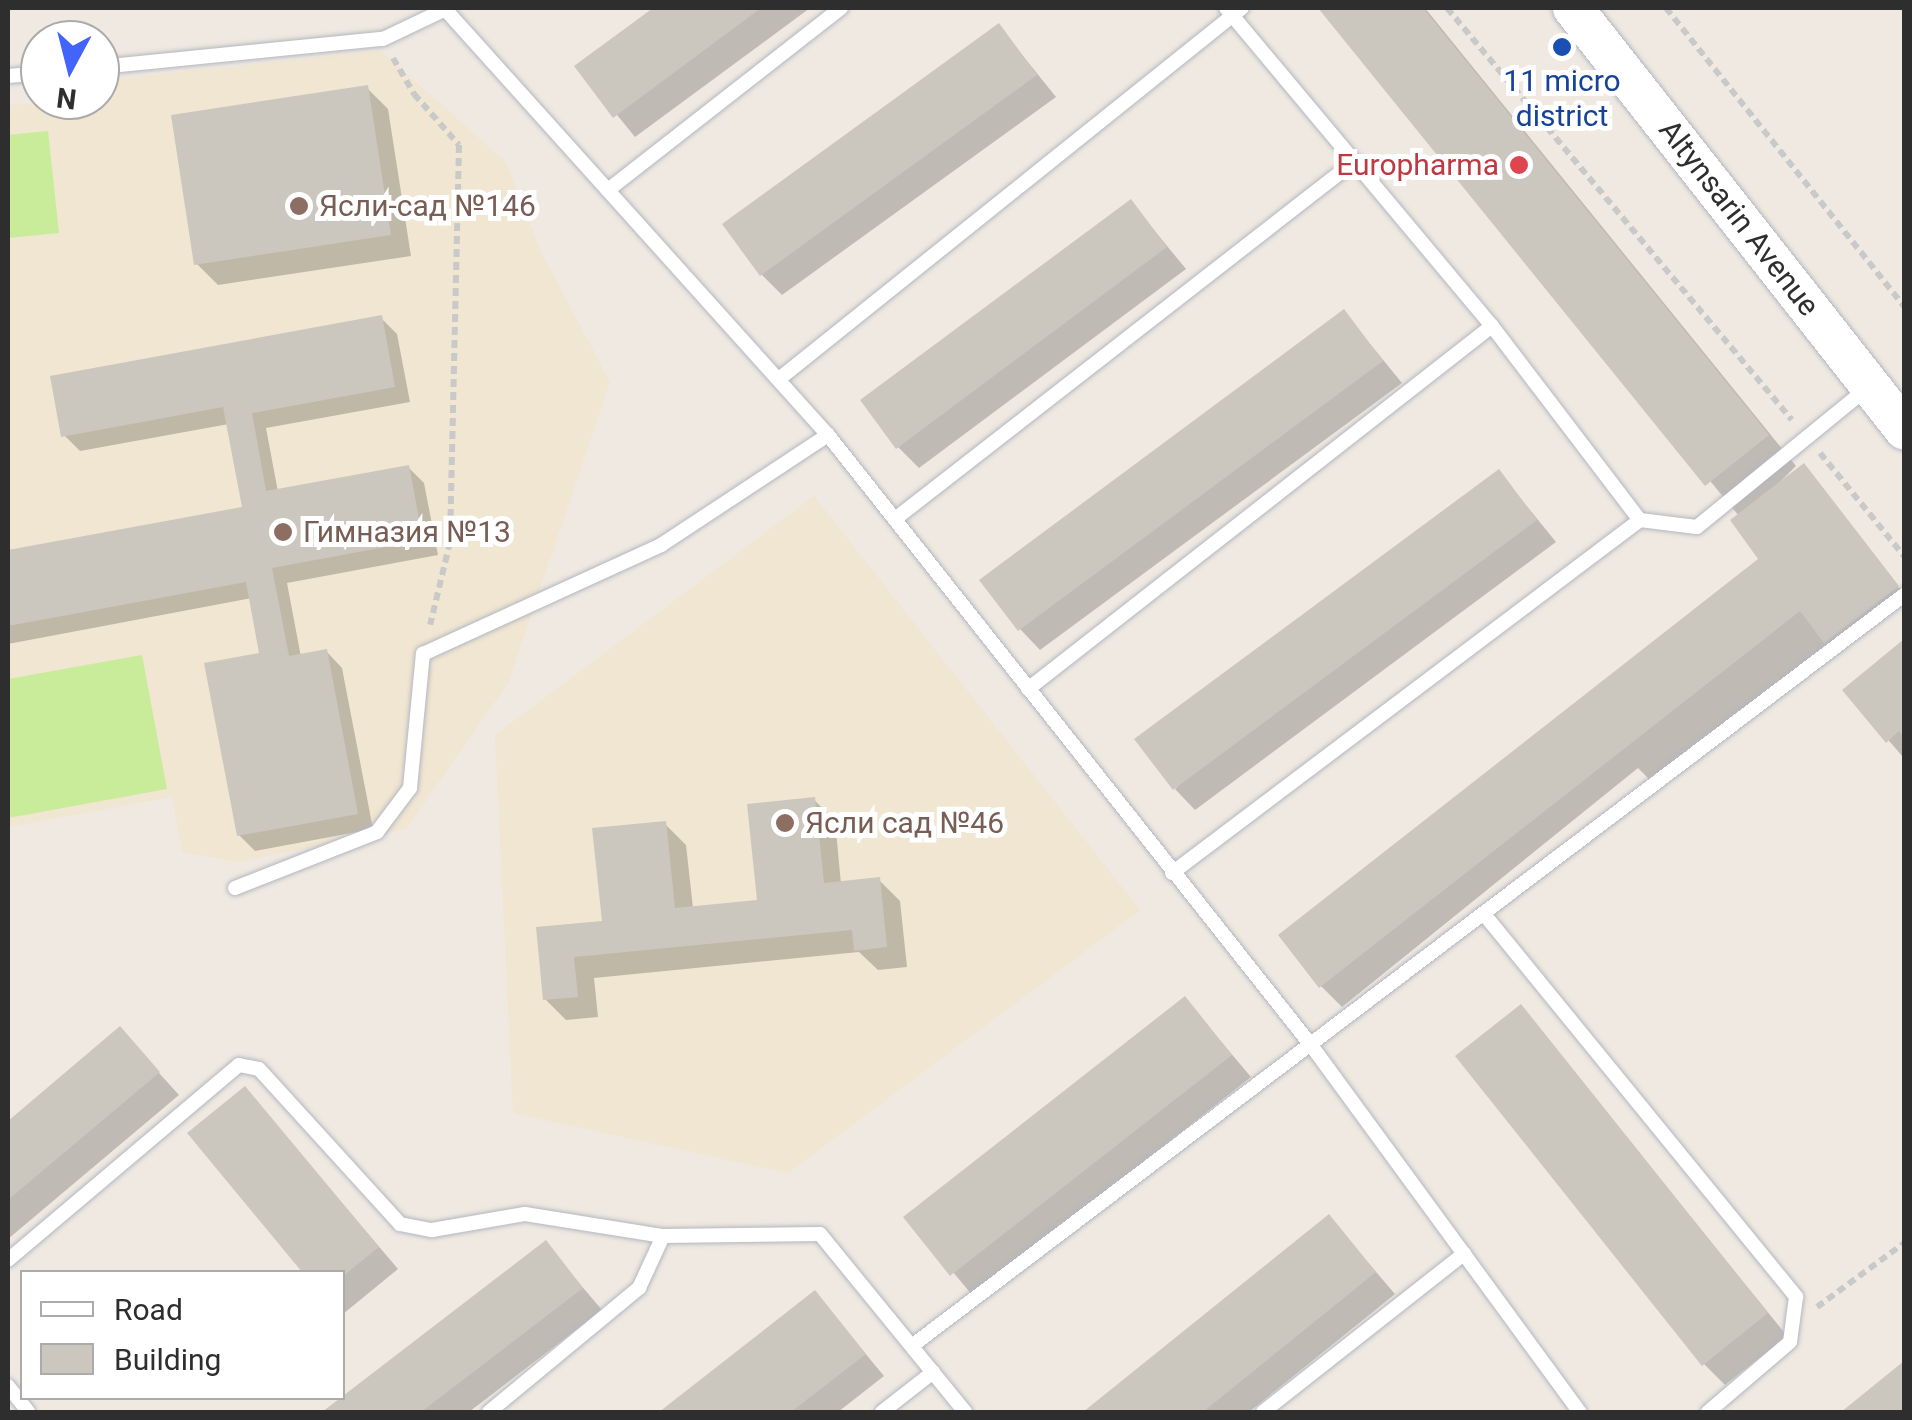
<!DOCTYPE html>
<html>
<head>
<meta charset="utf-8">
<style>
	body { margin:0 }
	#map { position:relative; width:1912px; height:1420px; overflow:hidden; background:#efe9e1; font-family:Roboto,sans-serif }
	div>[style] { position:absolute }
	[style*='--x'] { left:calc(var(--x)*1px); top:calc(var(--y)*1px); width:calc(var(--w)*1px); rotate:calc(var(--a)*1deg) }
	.education>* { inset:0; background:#f0e6d1 }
	.pitch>* { inset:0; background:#c9ec9a }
	.shadow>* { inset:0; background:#0003 }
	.building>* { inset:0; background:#cbc7bf }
	.path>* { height:6px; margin-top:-3px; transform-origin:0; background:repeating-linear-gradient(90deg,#c9c9c9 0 8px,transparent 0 13px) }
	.roads { filter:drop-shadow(0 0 2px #b4b7c1) drop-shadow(0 0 2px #b4b7c1) }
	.lane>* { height:14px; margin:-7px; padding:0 7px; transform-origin:7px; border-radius:7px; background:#fff }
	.secondary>* { height:40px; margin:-20px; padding:0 20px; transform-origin:20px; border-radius:20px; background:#fff }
	.dots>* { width:28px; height:28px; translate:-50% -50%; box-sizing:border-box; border:5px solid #fff; border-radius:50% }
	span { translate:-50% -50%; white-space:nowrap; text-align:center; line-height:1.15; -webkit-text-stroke:10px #fff; paint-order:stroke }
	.transit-label { font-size:30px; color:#164399 }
	.health-label { font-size:30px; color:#be3a42 }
	.right { translate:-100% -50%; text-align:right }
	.education-label { font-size:30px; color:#785e54 }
	.left { translate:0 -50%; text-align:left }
	.street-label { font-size:30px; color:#2e2e2e }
	.frame { position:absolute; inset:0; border:10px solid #2e2e2e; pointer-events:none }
	.legend { position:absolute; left:20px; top:1270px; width:325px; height:130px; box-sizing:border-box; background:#fff; border:2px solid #ababab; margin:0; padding:12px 18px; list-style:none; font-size:30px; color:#2e2e2e }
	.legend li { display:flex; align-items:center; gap:20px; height:50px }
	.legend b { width:50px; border:2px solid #ababab }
	.north { position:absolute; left:20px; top:20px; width:100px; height:100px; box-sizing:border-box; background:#fff; border:2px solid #ababab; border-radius:50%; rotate:187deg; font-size:28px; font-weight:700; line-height:40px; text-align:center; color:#2e2e2e }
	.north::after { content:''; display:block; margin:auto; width:35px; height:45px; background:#4264fb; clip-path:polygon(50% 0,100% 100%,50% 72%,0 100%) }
</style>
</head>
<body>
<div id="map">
	<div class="education">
		<i style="clip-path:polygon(381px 51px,506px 162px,540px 250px,610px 382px,508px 683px,406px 829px,238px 862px,182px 852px,172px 797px,8px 827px,8px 105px,100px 100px,100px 81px)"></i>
		<i style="clip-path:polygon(814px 496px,1140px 910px,788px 1173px,513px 1113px,495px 735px)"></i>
	</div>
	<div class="pitch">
		<i style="clip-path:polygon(48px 131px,59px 233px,8px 238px,8px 135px)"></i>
		<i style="clip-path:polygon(142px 655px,167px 789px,8px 818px,8px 679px)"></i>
	</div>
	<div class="shadow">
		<i style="clip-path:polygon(657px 8px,810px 8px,635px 137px,578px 67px)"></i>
		<i style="clip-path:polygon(1321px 8px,1425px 8px,1796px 466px,1765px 497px,1808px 471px,1902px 592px,1652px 782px,1638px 768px,1342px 1007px,1321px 986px,1771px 575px,1739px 516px)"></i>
		<i style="clip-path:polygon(999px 26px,1056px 97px,782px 295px,761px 274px)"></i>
		<i style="clip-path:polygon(367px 88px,388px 109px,411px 256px,218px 285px,197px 264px)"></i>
		<i style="clip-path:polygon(1131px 202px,1186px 269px,919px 468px,898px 447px)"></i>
		<i style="clip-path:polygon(1344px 312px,1402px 383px,1040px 650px,1020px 629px)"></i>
		<i style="clip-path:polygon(381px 318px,397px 334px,410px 402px,266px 428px,278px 492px,408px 467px,424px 483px,438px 555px,287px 583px,301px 657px,327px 652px,342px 668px,373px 829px,255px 851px,239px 835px,262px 655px,252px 598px,8px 644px,8px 553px,245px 509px,229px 424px,80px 451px,64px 435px)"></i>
		<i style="clip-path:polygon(1499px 472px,1556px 542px,1195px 810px,1175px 789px)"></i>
		<i style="clip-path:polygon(1904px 642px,1904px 756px,1903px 757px,1845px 690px)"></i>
		<i style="clip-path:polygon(814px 800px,835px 820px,841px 884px,879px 880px,900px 901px,907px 967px,878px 970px,859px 952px,594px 978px,598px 1017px,566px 1020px,545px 999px,539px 930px,604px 923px,665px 824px,686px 845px,693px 908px,760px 902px)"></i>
		<i style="clip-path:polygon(1185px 999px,1251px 1077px,973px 1296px,907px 1217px)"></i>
		<i style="clip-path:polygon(1521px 1007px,1787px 1336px,1725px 1385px,1704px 1364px)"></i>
		<i style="clip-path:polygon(120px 1030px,179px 1095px,8px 1239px,8px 1124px)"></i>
		<i style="clip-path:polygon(245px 1089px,398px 1269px,343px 1314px,342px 1272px,305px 1272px,190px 1134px)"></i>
		<i style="clip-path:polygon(1329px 1217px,1395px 1294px,1249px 1412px,1087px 1412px)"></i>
		<i style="clip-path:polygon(546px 1244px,602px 1310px,469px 1412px,326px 1412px)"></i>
		<i style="clip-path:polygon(815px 1293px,884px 1376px,838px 1412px,663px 1412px)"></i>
		<i style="clip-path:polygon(1904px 1364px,1904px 1412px,1845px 1412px)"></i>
	</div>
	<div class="building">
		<i style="clip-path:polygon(653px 8px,761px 8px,613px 118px,574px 66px)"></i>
		<i style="clip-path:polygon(1318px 8px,1423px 8px,1769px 435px,1705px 486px)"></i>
		<i style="clip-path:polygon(999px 23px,1037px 75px,760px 276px,722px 224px)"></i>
		<i style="clip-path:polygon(368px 85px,391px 235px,194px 265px,171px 115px)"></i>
		<i style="clip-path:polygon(1131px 199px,1167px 247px,896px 449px,860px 400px)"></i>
		<i style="clip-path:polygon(1344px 309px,1383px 361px,1018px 631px,979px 580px)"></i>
		<i style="clip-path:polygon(382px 315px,395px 387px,252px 413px,266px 491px,409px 465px,423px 540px,272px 568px,289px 656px,327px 649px,358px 814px,237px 836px,204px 663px,259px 653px,246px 582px,8px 626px,8px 550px,242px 507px,223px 407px,61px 437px,50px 376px)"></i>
		<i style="clip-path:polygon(1804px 463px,1899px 586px,1824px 643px,1800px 611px,1319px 988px,1278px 935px,1758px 559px,1730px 520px)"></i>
		<i style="clip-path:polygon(1499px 469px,1537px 520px,1173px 790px,1134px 739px)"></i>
		<i style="clip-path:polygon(1904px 639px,1904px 738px,1899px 731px,1886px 743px,1842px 690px)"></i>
		<i style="clip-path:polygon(815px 797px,824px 883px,880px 877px,887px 947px,854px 951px,852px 930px,574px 957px,578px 997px,543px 1000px,536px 927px,602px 921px,592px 828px,666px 821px,675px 908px,757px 900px,747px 804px)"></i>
		<i style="clip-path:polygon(1185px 996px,1232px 1055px,950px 1276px,903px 1217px)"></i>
		<i style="clip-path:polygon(1521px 1004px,1768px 1313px,1702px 1366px,1455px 1056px)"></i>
		<i style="clip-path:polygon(120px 1026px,160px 1072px,8px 1200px,8px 1121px)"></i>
		<i style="clip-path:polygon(245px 1086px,379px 1247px,342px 1277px,302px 1272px,187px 1133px)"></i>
		<i style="clip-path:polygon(1329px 1214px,1376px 1272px,1203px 1412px,1083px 1412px)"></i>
		<i style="clip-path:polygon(546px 1240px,583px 1288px,421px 1412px,322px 1412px)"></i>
		<i style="clip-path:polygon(815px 1290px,866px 1354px,791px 1412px,659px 1412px)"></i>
		<i style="clip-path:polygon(1904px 1361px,1904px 1412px,1841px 1412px)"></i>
	</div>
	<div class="path">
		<i style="--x:1447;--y:8;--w:537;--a:50.06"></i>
		<i style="--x:1666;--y:8;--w:381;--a:51.4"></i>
		<i style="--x:393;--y:58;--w:42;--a:59.7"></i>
		<i style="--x:414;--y:94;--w:68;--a:48.6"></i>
		<i style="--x:459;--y:145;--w:397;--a:91.3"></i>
		<i style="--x:450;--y:542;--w:85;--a:103.5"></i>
		<i style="--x:1820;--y:453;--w:133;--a:50.8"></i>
		<i style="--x:1817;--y:1307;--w:108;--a:-36.3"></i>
	</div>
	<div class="roads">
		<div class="lane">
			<i style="--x:444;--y:8;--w:574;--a:48.04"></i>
			<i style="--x:828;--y:435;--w:778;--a:51.63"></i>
			<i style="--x:1311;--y:1045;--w:455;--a:53.8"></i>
			<i style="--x:1226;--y:8;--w:415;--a:50.1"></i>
			<i style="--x:1492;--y:326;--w:244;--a:52.7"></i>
			<i style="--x:1640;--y:520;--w:57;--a:7"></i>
			<i style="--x:1697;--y:527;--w:218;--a:-39.2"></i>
			<i style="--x:100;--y:67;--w:284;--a:-5.7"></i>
			<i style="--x:383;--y:39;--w:72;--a:-25.5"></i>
			<i style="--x:8;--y:76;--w:32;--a:-5"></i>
			<i style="--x:608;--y:190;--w:296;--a:-38"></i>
			<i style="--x:779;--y:379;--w:593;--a:-38.71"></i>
			<i style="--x:895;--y:519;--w:583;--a:-37.89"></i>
			<i style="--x:1028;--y:689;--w:589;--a:-38.04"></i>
			<i style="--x:1172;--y:873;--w:586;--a:-37.03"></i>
			<i style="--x:235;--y:888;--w:153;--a:-21.5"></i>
			<i style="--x:377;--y:832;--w:55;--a:-53.1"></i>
			<i style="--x:410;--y:788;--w:135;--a:-84.5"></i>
			<i style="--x:423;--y:654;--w:262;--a:-24.6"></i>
			<i style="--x:661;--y:545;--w:200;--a:-33.4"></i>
			<i style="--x:1484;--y:914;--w:494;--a:50.8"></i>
			<i style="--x:1796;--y:1297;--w:45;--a:97.6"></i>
			<i style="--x:1790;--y:1342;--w:108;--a:139.5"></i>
			<i style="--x:8;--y:1260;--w:302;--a:-40.2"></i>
			<i style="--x:239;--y:1065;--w:20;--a:11"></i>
			<i style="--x:259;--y:1069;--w:210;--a:47.7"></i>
			<i style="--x:400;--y:1224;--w:33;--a:11"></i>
			<i style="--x:432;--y:1230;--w:94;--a:-9.8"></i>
			<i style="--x:525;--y:1214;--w:140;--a:9.1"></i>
			<i style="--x:663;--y:1236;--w:157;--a:-0.7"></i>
			<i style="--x:820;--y:1234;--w:230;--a:50.8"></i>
			<i style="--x:913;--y:1345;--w:1243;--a:-37.12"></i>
			<i style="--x:8;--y:1386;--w:33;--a:52"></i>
			<i style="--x:489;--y:1412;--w:195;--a:-39.6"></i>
			<i style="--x:639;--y:1288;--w:57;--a:-65.2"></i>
			<i style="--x:882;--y:1412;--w:65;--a:-38.1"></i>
			<i style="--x:1263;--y:1412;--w:256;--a:-38.2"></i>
		</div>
		<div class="secondary">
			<i style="--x:1573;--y:8;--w:536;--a:51.82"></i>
		</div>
	</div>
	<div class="dots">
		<i style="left:1562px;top:47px;background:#1a4fb4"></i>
		<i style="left:1519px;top:165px;background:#e0444e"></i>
		<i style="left:299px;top:206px;background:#8d6e63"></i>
		<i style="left:283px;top:532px;background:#8d6e63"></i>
		<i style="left:785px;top:823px;background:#8d6e63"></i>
	</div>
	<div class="transit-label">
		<span style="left:1562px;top:98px">11 micro<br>district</span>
	</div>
	<div class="health-label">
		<span class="right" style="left:1499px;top:165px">Europharma</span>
	</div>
	<div class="education-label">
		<span class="left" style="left:319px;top:206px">Ясли-сад №146</span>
		<span class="left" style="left:303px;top:532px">Гимназия №13</span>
		<span class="left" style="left:805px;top:823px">Ясли сад №46</span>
	</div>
	<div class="street-label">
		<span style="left:1739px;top:218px;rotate:52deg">Altynsarin Avenue</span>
	</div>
	<div class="frame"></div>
	<ul class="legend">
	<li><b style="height:12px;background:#fff"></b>Road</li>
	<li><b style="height:28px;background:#cbc7bf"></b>Building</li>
	</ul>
	<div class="north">N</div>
</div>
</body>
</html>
